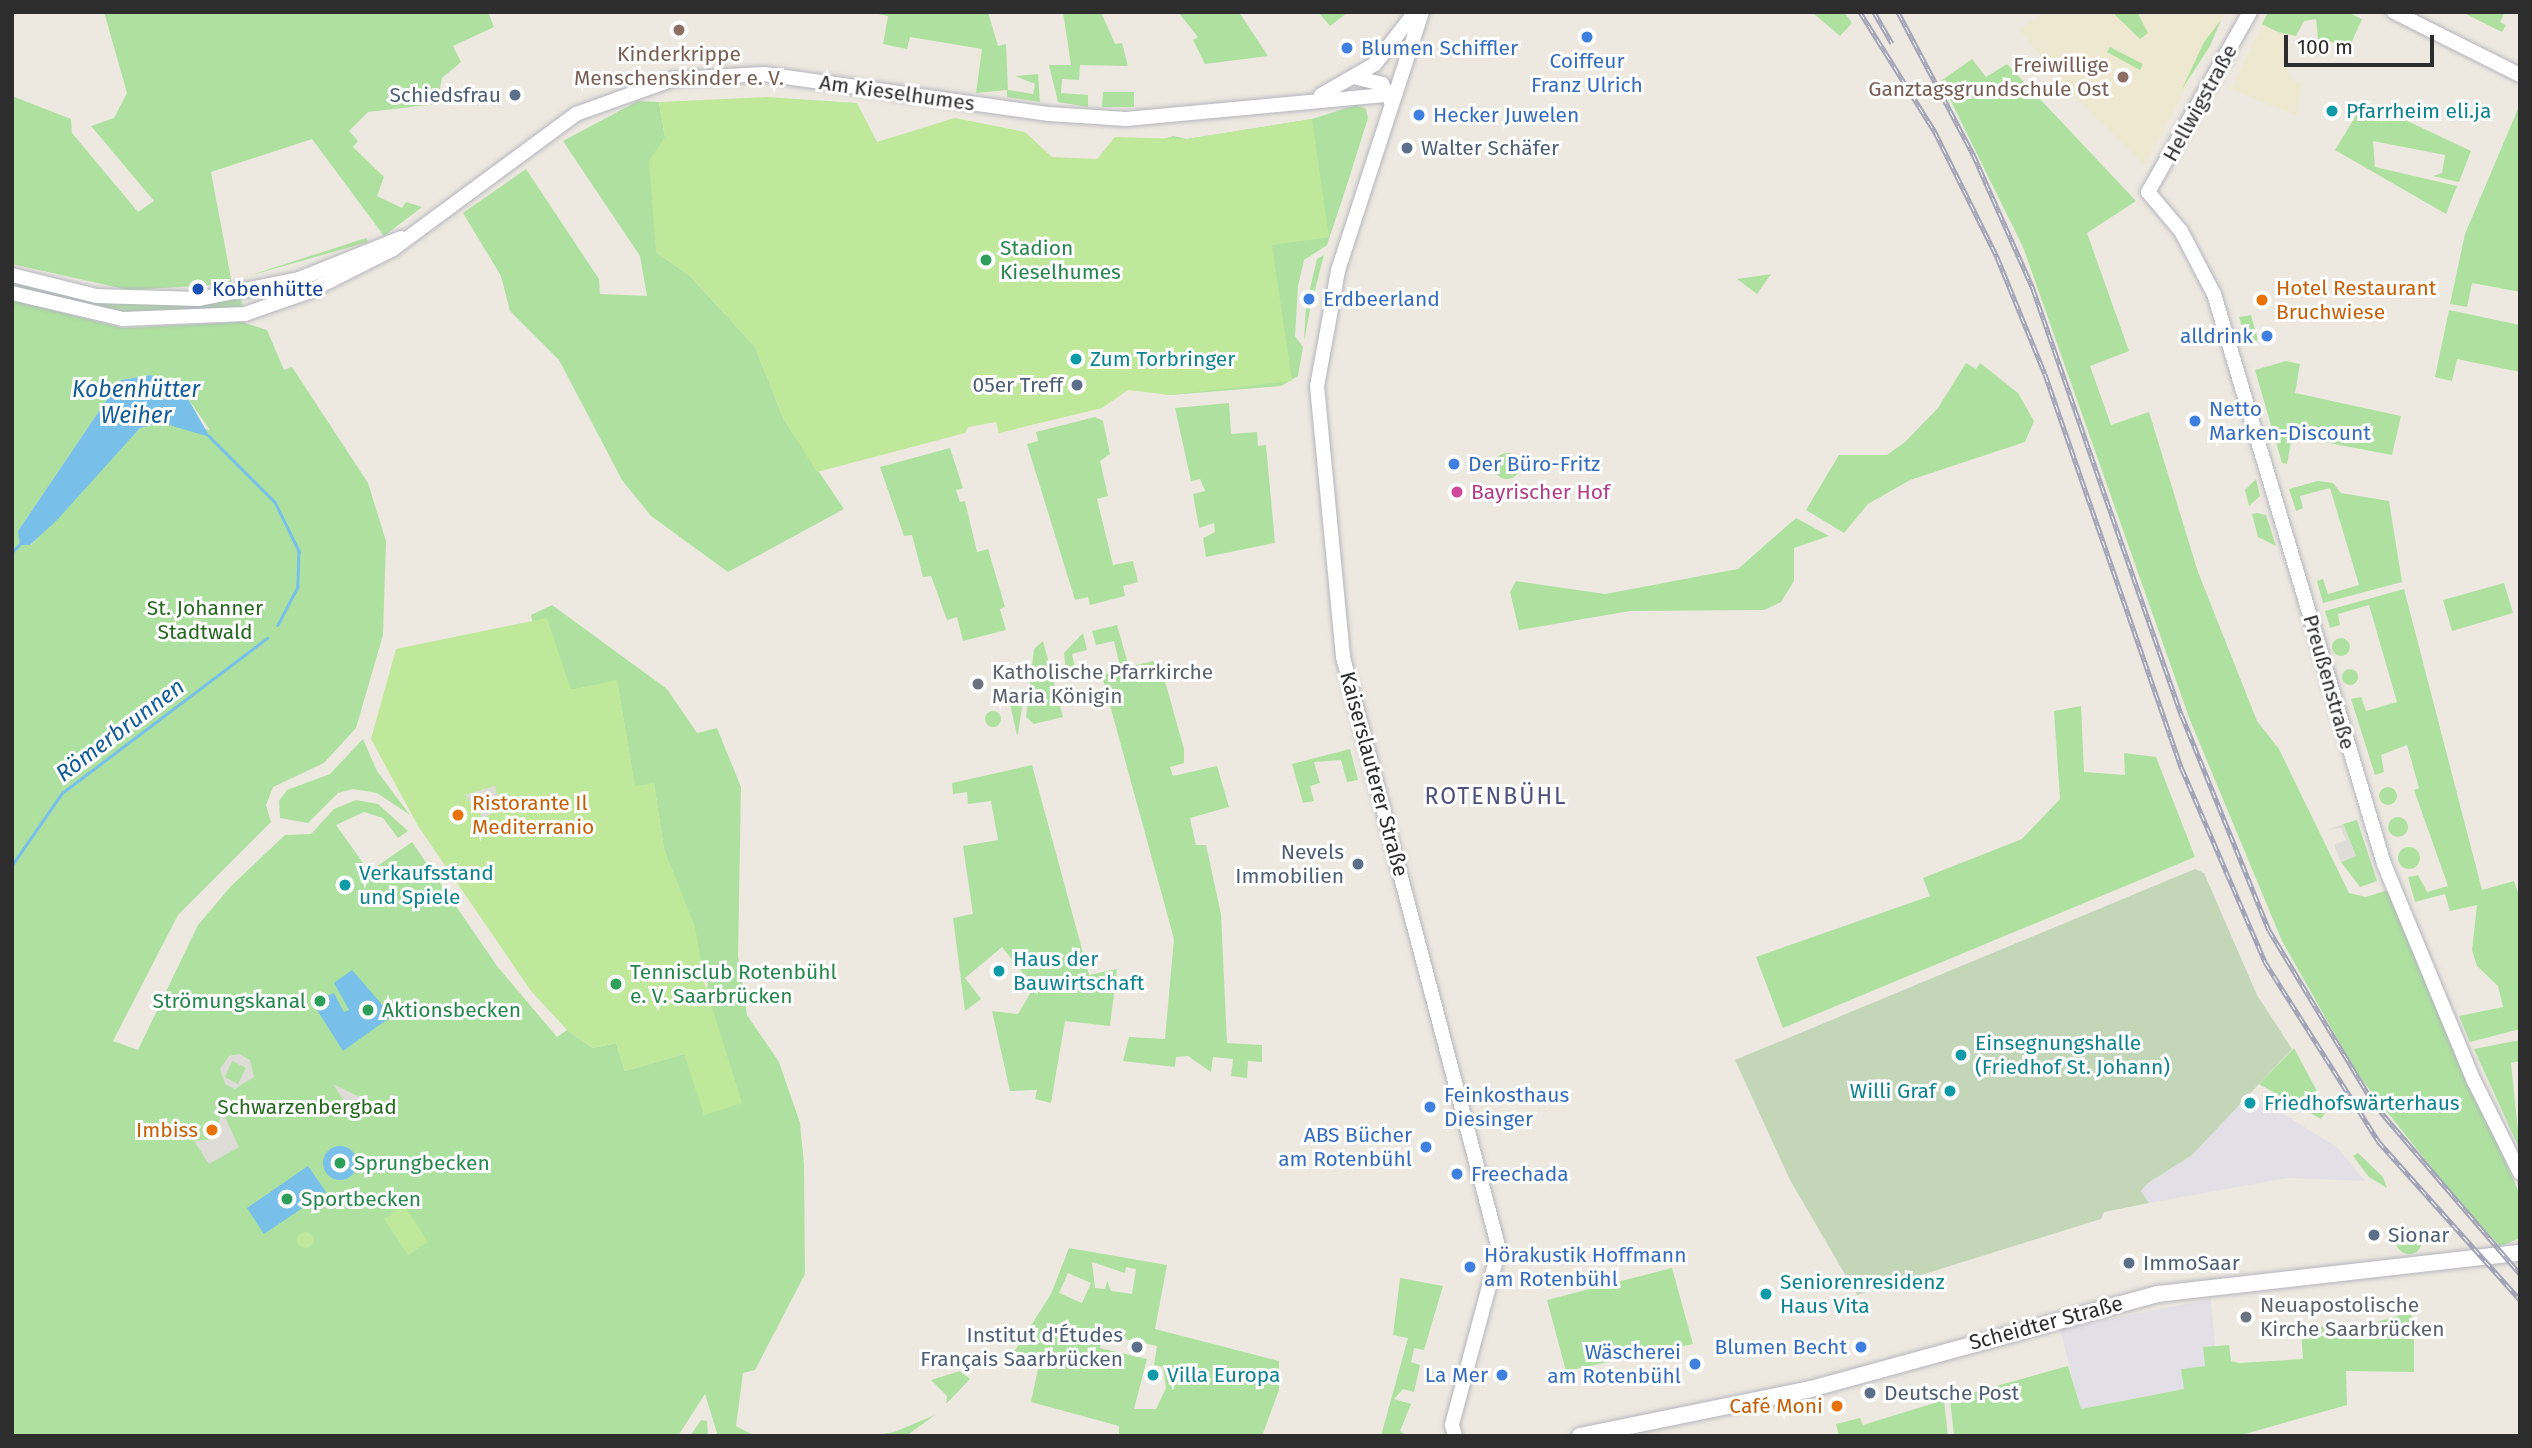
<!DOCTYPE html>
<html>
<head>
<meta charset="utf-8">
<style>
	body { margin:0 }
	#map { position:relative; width:2532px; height:1448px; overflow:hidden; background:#ede9e0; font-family:"Fira Sans",sans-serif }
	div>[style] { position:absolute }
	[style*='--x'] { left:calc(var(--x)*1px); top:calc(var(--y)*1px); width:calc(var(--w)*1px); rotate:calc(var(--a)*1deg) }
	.industrial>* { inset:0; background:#e2e0e6 }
	.education>* { inset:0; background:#eee8d0 }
	.green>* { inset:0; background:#aee19f }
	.round { border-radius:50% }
	.cemetery>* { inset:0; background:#c3d7b8 }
	.pitch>* { inset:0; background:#bfe89b }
	.plaza>* { inset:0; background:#dedcd7 }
	.water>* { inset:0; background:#78bfea }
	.stream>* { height:2.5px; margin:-1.25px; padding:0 1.25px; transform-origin:1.25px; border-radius:1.25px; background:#78bfea }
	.roads { filter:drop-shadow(0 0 2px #b3b4bf) drop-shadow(0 0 2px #b3b4bf) }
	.tertiary>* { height:14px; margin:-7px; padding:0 7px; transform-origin:7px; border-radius:7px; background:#fff }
	.secondary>* { height:16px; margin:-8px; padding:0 8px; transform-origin:8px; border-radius:8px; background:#fff }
	.rail>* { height:5px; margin-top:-2.5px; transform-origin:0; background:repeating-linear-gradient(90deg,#fff 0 8px,#a2a3b6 0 16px); box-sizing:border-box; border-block:2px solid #a2a3b6 }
	.dots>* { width:19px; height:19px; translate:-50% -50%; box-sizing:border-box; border:4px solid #fff; border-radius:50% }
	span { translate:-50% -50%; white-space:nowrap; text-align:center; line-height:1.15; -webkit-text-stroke:6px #fff; paint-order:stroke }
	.shop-label { font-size:21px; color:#366cbe }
	.left { translate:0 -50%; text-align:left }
	.right { translate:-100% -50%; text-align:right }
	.education-label { font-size:21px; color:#785e54 }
	.street-label { font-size:21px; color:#2d2d2d }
	.service-label { font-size:21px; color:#4e5e75 }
	.culture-label { font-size:21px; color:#0d838f }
	.leisure-label { font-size:21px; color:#27864d }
	.food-label { font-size:21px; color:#c56008 }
	.transit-label { font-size:21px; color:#164399 }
	.hotel-label { font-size:21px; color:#b23c85 }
	.park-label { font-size:21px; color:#25681e }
	.worship-label { font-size:21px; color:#5b616d }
	.water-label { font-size:23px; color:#135c9a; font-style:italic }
	.neighbourhood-label { font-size:23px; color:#4e517c; letter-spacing:2px }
	.frame { position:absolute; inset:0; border:14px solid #2d2d2d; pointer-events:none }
	.scale { position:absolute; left:2284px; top:35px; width:150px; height:32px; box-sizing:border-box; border:4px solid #2d2d2d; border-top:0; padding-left:9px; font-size:21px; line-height:24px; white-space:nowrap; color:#2d2d2d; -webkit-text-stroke:5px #fff; paint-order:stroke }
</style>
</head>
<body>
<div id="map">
	<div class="industrial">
		<i style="clip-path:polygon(2247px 1091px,2338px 1148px,2365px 1181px,2287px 1178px,2149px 1203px,2141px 1191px,2148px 1183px,2192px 1155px)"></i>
		<i style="clip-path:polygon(2211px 1299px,2215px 1346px,2203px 1348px,2205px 1366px,2184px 1389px,2080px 1409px,2060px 1329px)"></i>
	</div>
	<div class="education">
		<i style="clip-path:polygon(2045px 12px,2224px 15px,2145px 165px,2071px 93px,2019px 29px)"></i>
		<i style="clip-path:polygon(2268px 12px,2296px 36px,2288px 34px,2282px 53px,2292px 80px,2302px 83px,2296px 116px,2231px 89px)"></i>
	</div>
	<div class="green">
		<i style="clip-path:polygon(104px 12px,488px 12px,494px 27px,453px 46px,461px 62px,442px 78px,437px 104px,368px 112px,349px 131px,358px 141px,353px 147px,384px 177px,377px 196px,402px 208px,406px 202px,422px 207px,384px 236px,312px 139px,211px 172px,232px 284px,129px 290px,12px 264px,12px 96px,71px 119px,72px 133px,138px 212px,154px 201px,91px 126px,114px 118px,127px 93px)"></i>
		<i style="clip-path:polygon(867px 12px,988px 12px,998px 46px,1006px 44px,1008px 90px,1033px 94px,1035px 84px,1015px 76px,1038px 74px,1040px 102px,1007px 97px,1007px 90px,976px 93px,982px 49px,910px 37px,907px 49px,883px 44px,888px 16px)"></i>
		<i style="clip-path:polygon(1063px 12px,1101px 12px,1115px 44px,1122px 43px,1128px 66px,1080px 65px,1079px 80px,1062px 79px,1061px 93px,1088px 95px,1088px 107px,1058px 102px,1049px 65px,1071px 65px)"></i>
		<i style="clip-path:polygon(1178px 12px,1239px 12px,1268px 56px,1205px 64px,1193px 40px,1198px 37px)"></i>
		<i style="clip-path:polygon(1318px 12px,1346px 12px,1347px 13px,1330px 26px)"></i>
		<i style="clip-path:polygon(1812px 12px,1844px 12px,1852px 23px,1840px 36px)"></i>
		<i style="clip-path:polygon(2112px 12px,2137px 12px,2148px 33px,2140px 39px)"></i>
		<i style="clip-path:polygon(2268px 12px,2347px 12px,2362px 19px,2350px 46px,2318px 39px,2316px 19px,2304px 21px,2296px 36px,2278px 32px,2262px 24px)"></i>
		<i style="clip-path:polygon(2462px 12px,2505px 12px,2500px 22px,2506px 25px,2502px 32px)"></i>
		<i style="clip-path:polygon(2221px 20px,2210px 46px,2182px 89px,2204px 42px)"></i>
		<i style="clip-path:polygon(2110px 47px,2143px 64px,2140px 70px,2107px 52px)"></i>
		<i style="clip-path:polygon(1972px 59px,1986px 77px,2007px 64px,2136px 201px,2087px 233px,2129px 351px,2090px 366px,2111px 425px,2149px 412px,2198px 572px,2257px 721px,2279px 749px,2349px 893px,2366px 897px,2388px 890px,2520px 1195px,2520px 1238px,2506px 1244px,2500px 1246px,2457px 1200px,2358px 1075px,2282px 941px,2190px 720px,2023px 247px,1941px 81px)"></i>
		<i style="clip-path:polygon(1103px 92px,1134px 92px,1134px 107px,1102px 107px)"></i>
		<i style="clip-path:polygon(638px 101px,659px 102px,665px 137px,656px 252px,690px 276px,755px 347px,784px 420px,844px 509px,728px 572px,651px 516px,622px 480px,559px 360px,510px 311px,501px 276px,463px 213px,526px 169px,599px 279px,600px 294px,647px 296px,640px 256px,563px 141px)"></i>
		<i style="clip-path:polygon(2365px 101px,2471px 151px,2459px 182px,2433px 176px,2442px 173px,2445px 155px,2373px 141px,2375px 167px,2457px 186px,2446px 214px,2335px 150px)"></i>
		<i style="clip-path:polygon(2520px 104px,2520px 292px,2472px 283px,2467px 307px,2450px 304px,2465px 234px)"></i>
		<i style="clip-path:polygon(1356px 105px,1366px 109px,1368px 118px,1345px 191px,1327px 245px,1304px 260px,1298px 286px,1295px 336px,1303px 347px,1298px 376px,1281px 386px,1170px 395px,1139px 390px,1266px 245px,1328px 237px,1125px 153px,1173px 136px,1187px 139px,1312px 119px)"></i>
		<i style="clip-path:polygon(366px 238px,368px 242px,245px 277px)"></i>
		<i style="clip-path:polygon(1324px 255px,1311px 305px,1304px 341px,1306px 305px,1317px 259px)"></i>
		<i style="clip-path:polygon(1771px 274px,1757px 294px,1737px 279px)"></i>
		<i style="clip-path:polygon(12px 279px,127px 303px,241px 299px,242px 309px,124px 314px,12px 286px)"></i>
		<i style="clip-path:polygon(evenodd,12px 300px,123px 328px,242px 322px,267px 330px,284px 370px,292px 367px,368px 483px,386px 541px,383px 635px,356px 728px,324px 763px,273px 787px,266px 805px,271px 822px,178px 915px,113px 1041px,138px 1050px,198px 925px,231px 886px,285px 835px,311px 834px,334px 809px,356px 800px,378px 804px,408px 831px,398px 838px,383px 818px,364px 812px,336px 825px,366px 867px,363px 876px,412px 842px,497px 966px,557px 1037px,567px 1030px,593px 1048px,616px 1043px,625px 1071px,684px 1054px,708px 984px,664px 849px,654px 784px,635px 787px,617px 681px,571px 690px,539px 657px,531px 615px,552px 605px,667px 689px,697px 733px,717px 728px,741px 787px,738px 956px,747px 1015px,779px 1062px,800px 1123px,804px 1164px,805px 1274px,755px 1370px,743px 1373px,736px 1426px,755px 1436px,718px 1436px,705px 1394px,678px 1436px,12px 1436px,12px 300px,151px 375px,188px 399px,210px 430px,162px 423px,140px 428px,31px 545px,18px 531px,112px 392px,121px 380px,151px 375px)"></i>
		<i style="clip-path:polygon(2449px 310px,2520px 325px,2520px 372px,2457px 359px,2452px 381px,2435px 377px)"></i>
		<i style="clip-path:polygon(2251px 315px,2258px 340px,2247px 343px,2239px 317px)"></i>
		<i style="clip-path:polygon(2286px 361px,2300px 364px,2295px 393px,2401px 416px,2392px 455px,2292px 436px,2287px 464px,2282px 463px,2255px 370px)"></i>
		<i style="clip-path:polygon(1966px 363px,1976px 369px,1980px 363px,2018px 393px,2034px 421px,2025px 442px,1910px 480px,1868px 504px,1844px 533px,1806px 510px,1839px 455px,1887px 455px,1905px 442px,1938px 408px)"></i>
		<i style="clip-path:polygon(1229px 403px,1231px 434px,1257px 432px,1258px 446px,1266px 445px,1275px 543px,1206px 557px,1203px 538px,1215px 532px,1214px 523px,1199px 528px,1193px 494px,1205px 491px,1200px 479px,1191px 481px,1175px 408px)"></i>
		<i style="clip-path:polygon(1095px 417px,1103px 421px,1110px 454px,1100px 461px,1108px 496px,1097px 499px,1113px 565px,1133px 561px,1138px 582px,1123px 586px,1125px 596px,1090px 605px,1088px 597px,1075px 600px,1027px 444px,1038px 441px,1036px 432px)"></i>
		<i style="clip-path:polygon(950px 448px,963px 488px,956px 490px,960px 502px,965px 501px,977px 552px,988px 549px,1005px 607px,1000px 609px,1006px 630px,963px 641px,957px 617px,947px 620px,931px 576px,923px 577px,912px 535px,904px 536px,880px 467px)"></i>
		<i class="round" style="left:1494px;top:453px;width:26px;height:26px"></i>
		<i style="clip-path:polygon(2256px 479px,2260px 496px,2249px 506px,2245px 490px)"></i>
		<i style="clip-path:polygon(2318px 481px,2333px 483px,2341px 493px,2389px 501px,2402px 582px,2323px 603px,2317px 581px,2323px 579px,2328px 594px,2359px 585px,2330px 488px,2300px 496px,2303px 508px,2296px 511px,2289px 489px)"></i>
		<i style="clip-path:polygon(2257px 513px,2266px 515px,2276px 546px,2258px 537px,2252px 514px)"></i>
		<i style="clip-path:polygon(1796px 518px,1829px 536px,1794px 548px,1794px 581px,1781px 602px,1764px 610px,1630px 611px,1519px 630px,1510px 592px,1516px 581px,1605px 594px,1738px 569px)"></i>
		<i style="clip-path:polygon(2504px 583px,2513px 613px,2452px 631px,2443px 600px)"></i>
		<i style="clip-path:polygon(2404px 589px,2482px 890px,2514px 881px,2520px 899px,2520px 1029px,2470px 1042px,2459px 1016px,2503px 1007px,2498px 986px,2477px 966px,2472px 950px,2477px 905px,2450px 911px,2445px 894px,2415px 902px,2408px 877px,2418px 875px,2427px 892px,2448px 886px,2414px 790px,2419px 788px,2407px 745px,2381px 755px,2384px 772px,2375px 775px,2351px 699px,2361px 697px,2366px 711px,2397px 702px,2369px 605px,2338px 614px,2340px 625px,2330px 628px,2325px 611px)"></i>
		<i style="clip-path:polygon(1117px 625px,1129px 667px,1153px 661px,1161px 667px,1184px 749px,1184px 763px,1170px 767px,1173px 776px,1217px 766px,1229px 807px,1190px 818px,1196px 845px,1206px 845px,1221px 914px,1227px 1043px,1262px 1045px,1262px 1062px,1248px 1061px,1247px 1078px,1231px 1076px,1233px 1059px,1213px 1057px,1211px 1072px,1188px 1056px,1176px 1057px,1175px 1067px,1123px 1061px,1129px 1037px,1165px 1039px,1174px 939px,1102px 676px,1120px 666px,1114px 641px,1096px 645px,1092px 631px)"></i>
		<i style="clip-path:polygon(1083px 633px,1087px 650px,1072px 654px,1077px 677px,1067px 679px,1064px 653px)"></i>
		<i class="round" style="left:2332px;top:638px;width:18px;height:18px"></i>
		<i style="clip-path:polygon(1043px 641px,1063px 717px,1034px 724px,1026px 717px,1034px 649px)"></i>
		<i class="round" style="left:2342px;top:669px;width:16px;height:16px"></i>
		<i style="clip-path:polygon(1007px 691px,1024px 694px,1018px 734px,1017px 735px)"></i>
		<i style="clip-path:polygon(2081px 706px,2084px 772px,2125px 775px,2124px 753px,2156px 757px,2195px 857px,1783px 1028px,1756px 957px,1930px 896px,1923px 878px,2022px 839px,2060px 799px,2054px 711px)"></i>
		<i class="round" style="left:985px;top:711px;width:16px;height:16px"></i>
		<i style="clip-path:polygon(363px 739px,377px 771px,410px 815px,377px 793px,353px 789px,338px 793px,308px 823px,280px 818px,279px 801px,287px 790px,330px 774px)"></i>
		<i style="clip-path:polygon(1350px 749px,1358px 780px,1347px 782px,1341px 760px,1314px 762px,1320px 783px,1310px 786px,1314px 801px,1303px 803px,1292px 764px)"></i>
		<i style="clip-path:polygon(1032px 765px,1089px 975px,1117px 969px,1110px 1026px,1065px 1021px,1051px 1103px,1035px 1099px,1037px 1090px,1010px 1091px,992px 1011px,1018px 1014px,1034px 987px,1002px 947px,965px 978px,981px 999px,965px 1011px,953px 918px,973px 914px,963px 846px,998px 840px,991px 801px,968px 804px,967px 792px,953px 794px,952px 783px)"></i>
		<i class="round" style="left:2379px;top:787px;width:18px;height:18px"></i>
		<i class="round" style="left:2388px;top:817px;width:20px;height:20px"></i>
		<i style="clip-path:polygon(2357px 820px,2377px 881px,2360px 887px,2341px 862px,2356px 856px,2343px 824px)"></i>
		<i class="round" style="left:2398px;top:847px;width:22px;height:22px"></i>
		<i style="clip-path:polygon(2520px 1040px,2520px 1061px,2511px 1063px,2520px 1150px,2474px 1049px)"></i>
		<i style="clip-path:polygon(2294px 1048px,2327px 1110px,2321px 1119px,2259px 1084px)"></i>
		<i style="clip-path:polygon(2358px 1153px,2383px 1177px,2387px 1188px,2369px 1177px,2353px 1156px)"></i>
		<i class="round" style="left:2396px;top:1228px;width:26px;height:26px"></i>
		<i style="clip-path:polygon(evenodd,1069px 1248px,1167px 1265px,1155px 1329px,1279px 1361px,1279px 1390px,1262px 1436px,1119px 1436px,1119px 1426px,1031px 1402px,1038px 1369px,1007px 1363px,1051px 1294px,1069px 1248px,1092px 1262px,1125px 1273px,1126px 1267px,1136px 1269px,1132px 1294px,1111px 1291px,1107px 1281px,1105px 1289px,1095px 1288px,1092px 1262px,1069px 1248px,1068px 1273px,1091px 1283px,1082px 1303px,1059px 1293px,1068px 1273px,1069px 1248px,1102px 1334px,1157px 1346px,1154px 1365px,1163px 1367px,1166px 1388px,1156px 1409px,1134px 1409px,1147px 1359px,1100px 1348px,1102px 1334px)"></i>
		<i style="clip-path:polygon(1672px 1268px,1693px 1344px,1566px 1371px,1547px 1300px)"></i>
		<i style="clip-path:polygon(1400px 1278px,1443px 1286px,1424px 1350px,1414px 1348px,1411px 1362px,1420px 1365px,1414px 1392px,1403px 1389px,1394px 1399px,1411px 1404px,1400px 1431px,1407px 1436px,1381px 1436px,1408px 1338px,1393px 1335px)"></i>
		<i style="clip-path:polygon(2408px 1313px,2414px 1318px,2414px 1372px,2346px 1371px,2347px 1405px,2245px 1434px,1954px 1436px,1950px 1399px,2007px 1383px,2068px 1366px,2081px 1409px,2184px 1389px,2181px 1369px,2205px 1366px,2203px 1347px,2229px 1345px,2231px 1361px,2239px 1363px,2303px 1359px,2301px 1328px,2373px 1323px)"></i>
		<i style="clip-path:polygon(960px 1371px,970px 1379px,946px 1404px,947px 1396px,931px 1380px)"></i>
		<i style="clip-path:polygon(1944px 1400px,1948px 1436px,1839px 1436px,1836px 1424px,1860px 1418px,1863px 1425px)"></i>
		<i style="clip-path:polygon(935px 1415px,906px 1436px,872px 1436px,894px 1432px)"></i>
		<i style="clip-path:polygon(701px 1420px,707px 1421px,708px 1436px,690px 1436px)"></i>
	</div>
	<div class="cemetery">
		<i style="clip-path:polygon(2195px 869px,2204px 873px,2257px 995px,2292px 1049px,2192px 1155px,2148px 1183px,2141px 1191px,2149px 1203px,2104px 1212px,2101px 1219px,1857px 1295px,1790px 1180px,1735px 1060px)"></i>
	</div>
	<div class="pitch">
		<i style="clip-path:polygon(767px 97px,857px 103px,877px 142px,955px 118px,1025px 132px,1052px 157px,1097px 159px,1115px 137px,1187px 139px,1312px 119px,1329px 237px,1272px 245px,1292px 381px,1170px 395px,1128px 390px,1102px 408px,999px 433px,996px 422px,968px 427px,965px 433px,817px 472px,784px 420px,755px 347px,690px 276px,656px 252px,649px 161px,665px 137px,659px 102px)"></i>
		<i style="clip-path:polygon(547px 618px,571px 690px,617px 680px,635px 786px,654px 783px,664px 849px,695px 927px,705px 985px,742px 1103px,704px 1115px,684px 1054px,625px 1071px,616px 1043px,593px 1048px,567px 1030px,531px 991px,418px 826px,371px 739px,396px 649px)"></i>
		<i style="clip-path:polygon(404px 1205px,428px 1242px,408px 1255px,384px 1219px)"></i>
		<i class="round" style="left:297px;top:1232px;width:16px;height:16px"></i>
	</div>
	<div class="plaza">
		<i style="clip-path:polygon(495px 786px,501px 809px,483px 818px,465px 795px)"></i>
		<i style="clip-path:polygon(2343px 824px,2356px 856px,2341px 862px,2334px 845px,2346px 840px,2341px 828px,2327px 830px)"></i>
		<i style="clip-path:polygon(evenodd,239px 1054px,250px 1060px,254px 1077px,235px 1089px,225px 1084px,220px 1069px,229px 1056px,239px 1054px,232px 1061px,246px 1068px,238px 1084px,225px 1077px,232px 1061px)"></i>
		<i style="clip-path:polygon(333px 1084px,364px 1099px,360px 1121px,355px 1118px)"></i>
		<i style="clip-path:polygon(222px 1111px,239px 1147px,209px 1164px,194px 1141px,214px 1139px)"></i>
	</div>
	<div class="water">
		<i style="clip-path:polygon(151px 375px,188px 399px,210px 437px,162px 423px,140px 428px,57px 520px,30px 545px,20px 545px,18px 531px,112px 392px,121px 380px)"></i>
		<i style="clip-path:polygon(352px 970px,392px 1016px,343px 1051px,312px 1002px,334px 993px,344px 1012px,349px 1010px,334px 983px)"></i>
		<i class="round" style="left:323px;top:1146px;width:34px;height:34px"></i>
		<i style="clip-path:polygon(308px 1166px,326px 1192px,264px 1234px,247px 1208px)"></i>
	</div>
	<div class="stream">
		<i style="--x:209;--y:436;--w:93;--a:45"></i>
		<i style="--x:275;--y:502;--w:55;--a:63.9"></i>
		<i style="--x:299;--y:551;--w:36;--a:92"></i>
		<i style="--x:298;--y:587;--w:43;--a:117.8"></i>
		<i style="--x:12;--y:552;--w:13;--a:-45"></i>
		<i style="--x:12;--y:865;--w:88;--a:-55.2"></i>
		<i style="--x:62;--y:793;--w:257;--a:-37.1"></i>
	</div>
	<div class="roads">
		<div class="tertiary">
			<i style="--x:1422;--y:12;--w:272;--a:108"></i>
			<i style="--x:1338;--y:271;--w:117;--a:100.3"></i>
			<i style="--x:1317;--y:386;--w:272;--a:84.5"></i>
			<i style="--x:1343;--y:657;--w:612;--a:75.24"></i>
			<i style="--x:1499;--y:1249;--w:182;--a:105"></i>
			<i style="--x:1452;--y:1425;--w:11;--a:75"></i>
			<i style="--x:2250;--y:12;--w:207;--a:119.5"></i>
			<i style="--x:2148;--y:192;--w:51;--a:49.8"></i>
			<i style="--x:2181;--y:231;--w:71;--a:62.4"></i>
			<i style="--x:2214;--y:294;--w:595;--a:73.39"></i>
			<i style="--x:2384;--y:864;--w:235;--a:67.5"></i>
			<i style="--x:2474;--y:1081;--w:103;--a:63.4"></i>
			<i style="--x:2394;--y:12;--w:141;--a:26.6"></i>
			<i style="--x:1357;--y:78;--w:26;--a:13"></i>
			<i style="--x:1382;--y:84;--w:20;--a:63"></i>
			<i style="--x:1321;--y:95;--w:62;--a:-29.9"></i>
			<i style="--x:1375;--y:64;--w:66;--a:-52.4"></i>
			<i style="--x:12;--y:275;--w:87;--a:14"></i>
			<i style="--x:96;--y:296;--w:103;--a:1.7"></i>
			<i style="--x:199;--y:299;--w:102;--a:-11.3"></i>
			<i style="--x:299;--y:279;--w:110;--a:-21.9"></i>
			<i style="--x:12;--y:293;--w:114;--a:13.2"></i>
			<i style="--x:123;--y:319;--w:122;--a:-2.3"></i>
			<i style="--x:245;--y:314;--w:67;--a:-19.2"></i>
			<i style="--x:308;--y:292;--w:95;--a:-26.8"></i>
			<i style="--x:393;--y:249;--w:227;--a:-36.4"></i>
			<i style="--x:576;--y:114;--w:104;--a:-19.7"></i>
			<i style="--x:674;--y:79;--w:90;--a:-3.2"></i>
			<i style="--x:764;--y:74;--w:288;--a:8"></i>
			<i style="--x:1049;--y:114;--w:77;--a:3.7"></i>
			<i style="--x:1126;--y:119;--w:271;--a:-5.3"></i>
		</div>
		<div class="secondary">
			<i style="--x:1580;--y:1436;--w:232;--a:-11.5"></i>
			<i style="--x:1807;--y:1390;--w:364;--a:-15.3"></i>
			<i style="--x:2158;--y:1294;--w:364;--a:-6.5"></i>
		</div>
	</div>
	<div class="rail">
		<i style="--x:1860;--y:12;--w:142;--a:58"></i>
		<i style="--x:1935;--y:132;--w:140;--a:63.6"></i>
		<i style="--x:1997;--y:257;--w:126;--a:67.7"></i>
		<i style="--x:2045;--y:374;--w:418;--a:70.9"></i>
		<i style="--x:2182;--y:769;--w:210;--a:66.7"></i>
		<i style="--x:2265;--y:962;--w:212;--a:57.7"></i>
		<i style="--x:2378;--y:1141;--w:213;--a:48.2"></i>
		<i style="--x:1874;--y:12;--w:36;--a:60"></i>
		<i style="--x:1898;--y:12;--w:161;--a:62.2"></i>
		<i style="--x:1973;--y:154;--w:148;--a:66"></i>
		<i style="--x:2033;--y:289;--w:452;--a:70.8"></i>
		<i style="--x:2182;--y:716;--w:231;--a:67.9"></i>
		<i style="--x:2269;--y:930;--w:203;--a:58.9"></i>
		<i style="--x:2374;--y:1104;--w:224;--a:49.3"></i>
	</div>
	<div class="dots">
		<i style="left:679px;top:30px;background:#8d6e63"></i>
		<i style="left:1587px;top:37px;background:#3f7fe0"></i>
		<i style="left:1347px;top:48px;background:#3f7fe0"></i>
		<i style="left:2123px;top:77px;background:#8d6e63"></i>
		<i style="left:515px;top:95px;background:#5c6f8a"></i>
		<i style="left:2332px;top:111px;background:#0f9aa8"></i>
		<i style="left:1419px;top:115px;background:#3f7fe0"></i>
		<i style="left:1407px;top:148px;background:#5c6f8a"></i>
		<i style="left:986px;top:260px;background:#2e9e5b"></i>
		<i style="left:198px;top:289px;background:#1a4fb4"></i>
		<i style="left:1309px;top:299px;background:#3f7fe0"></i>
		<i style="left:2262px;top:300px;background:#e8710a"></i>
		<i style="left:2267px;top:336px;background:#3f7fe0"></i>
		<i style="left:1076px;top:359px;background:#0f9aa8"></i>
		<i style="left:1077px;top:385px;background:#5c6f8a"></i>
		<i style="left:2195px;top:421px;background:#3f7fe0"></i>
		<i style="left:1454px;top:464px;background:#3f7fe0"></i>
		<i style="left:1457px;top:492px;background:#d1479c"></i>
		<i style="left:978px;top:684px;background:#6b7280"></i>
		<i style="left:458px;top:815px;background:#e8710a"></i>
		<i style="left:1358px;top:864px;background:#5c6f8a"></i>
		<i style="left:345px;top:885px;background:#0f9aa8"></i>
		<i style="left:999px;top:971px;background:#0f9aa8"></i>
		<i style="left:616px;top:984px;background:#2e9e5b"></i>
		<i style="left:320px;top:1001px;background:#2e9e5b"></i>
		<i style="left:368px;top:1010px;background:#2e9e5b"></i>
		<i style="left:1961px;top:1055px;background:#0f9aa8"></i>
		<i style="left:1950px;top:1091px;background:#0f9aa8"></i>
		<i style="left:2250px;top:1103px;background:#0f9aa8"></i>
		<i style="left:1430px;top:1107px;background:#3f7fe0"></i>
		<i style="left:212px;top:1130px;background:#e8710a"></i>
		<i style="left:1426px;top:1147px;background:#3f7fe0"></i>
		<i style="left:340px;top:1163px;background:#2e9e5b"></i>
		<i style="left:1457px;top:1174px;background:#3f7fe0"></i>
		<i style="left:287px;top:1199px;background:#2e9e5b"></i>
		<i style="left:2374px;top:1235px;background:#5c6f8a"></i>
		<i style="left:2129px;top:1263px;background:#5c6f8a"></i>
		<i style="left:1470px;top:1267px;background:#3f7fe0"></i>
		<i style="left:1766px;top:1294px;background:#0f9aa8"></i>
		<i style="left:2246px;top:1317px;background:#6b7280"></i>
		<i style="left:1137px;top:1347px;background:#5c6f8a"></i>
		<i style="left:1861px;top:1347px;background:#3f7fe0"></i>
		<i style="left:1695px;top:1364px;background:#3f7fe0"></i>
		<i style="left:1153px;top:1375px;background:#0f9aa8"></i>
		<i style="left:1502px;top:1375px;background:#3f7fe0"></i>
		<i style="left:1870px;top:1393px;background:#5c6f8a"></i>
		<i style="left:1837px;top:1406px;background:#e8710a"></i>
	</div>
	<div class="shop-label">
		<span class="left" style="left:1361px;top:48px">Blumen Schiffler</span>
		<span style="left:1587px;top:73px">Coiffeur<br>Franz Ulrich</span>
		<span class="left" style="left:1433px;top:115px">Hecker Juwelen</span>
		<span class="left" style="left:1323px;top:299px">Erdbeerland</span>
		<span class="right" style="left:2253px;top:336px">alldrink</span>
		<span class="left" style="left:2209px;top:421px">Netto<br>Marken-Discount</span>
		<span class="left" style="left:1468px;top:464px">Der Büro-Fritz</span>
		<span class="left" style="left:1444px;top:1107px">Feinkosthaus<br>Diesinger</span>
		<span class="right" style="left:1412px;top:1147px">ABS Bücher<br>am Rotenbühl</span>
		<span class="left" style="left:1471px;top:1174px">Freechada</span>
		<span class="left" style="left:1484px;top:1267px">Hörakustik Hoffmann<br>am Rotenbühl</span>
		<span class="right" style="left:1847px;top:1347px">Blumen Becht</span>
		<span class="right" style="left:1681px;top:1364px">Wäscherei<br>am Rotenbühl</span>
		<span class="right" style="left:1488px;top:1375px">La Mer</span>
	</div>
	<div class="education-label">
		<span style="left:679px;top:66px">Kinderkrippe<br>Menschenskinder e. V.</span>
		<span class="right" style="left:2109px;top:77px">Freiwillige<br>Ganztagsgrundschule Ost</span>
	</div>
	<div class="street-label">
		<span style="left:897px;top:93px;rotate:8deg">Am Kieselhumes</span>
		<span style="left:2200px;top:103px;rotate:-61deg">Hellwigstraße</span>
		<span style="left:2329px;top:682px;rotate:74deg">Preußenstraße</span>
		<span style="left:1374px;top:774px;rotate:75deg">Kaiserslauterer Straße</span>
		<span style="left:2046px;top:1323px;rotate:-15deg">Scheidter Straße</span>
	</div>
	<div class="service-label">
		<span class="right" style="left:501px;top:95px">Schiedsfrau</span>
		<span class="left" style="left:1421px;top:148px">Walter Schäfer</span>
		<span class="right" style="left:1063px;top:385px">05er Treff</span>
		<span class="right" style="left:1344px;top:864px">Nevels<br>Immobilien</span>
		<span class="left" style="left:2388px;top:1235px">Sionar</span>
		<span class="left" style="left:2143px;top:1263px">ImmoSaar</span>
		<span class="right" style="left:1123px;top:1347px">Institut d'Études<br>Français Saarbrücken</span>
		<span class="left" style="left:1884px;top:1393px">Deutsche Post</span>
	</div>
	<div class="culture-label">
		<span class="left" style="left:2346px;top:111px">Pfarrheim eli.ja</span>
		<span class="left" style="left:1090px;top:359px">Zum Torbringer</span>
		<span class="left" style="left:359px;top:885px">Verkaufsstand<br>und Spiele</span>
		<span class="left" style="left:1013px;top:971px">Haus der<br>Bauwirtschaft</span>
		<span class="left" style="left:1975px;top:1055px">Einsegnungshalle<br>(Friedhof St. Johann)</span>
		<span class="right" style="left:1936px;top:1091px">Willi Graf</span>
		<span class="left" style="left:2264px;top:1103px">Friedhofswärterhaus</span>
		<span class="left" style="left:1780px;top:1294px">Seniorenresidenz<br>Haus Vita</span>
		<span class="left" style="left:1167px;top:1375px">Villa Europa</span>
	</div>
	<div class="leisure-label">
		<span class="left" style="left:1000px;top:260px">Stadion<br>Kieselhumes</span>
		<span class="left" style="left:630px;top:984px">Tennisclub Rotenbühl<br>e. V. Saarbrücken</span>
		<span class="right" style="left:306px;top:1001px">Strömungskanal</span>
		<span class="left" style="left:382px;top:1010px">Aktionsbecken</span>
		<span class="left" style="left:354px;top:1163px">Sprungbecken</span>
		<span class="left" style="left:301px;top:1199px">Sportbecken</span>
	</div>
	<div class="food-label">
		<span class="left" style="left:2276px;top:300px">Hotel Restaurant<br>Bruchwiese</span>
		<span class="left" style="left:472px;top:815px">Ristorante Il<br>Mediterranio</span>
		<span class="right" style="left:198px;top:1130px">Imbiss</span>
		<span class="right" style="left:1823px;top:1406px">Café Moni</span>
	</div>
	<div class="transit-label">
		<span class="left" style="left:212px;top:289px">Kobenhütte</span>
	</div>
	<div class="hotel-label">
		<span class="left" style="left:1471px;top:492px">Bayrischer Hof</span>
	</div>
	<div class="park-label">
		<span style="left:205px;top:620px">St. Johanner<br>Stadtwald</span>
		<span style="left:307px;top:1107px">Schwarzenbergbad</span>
	</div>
	<div class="worship-label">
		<span class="left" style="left:992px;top:684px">Katholische Pfarrkirche<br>Maria Königin</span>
		<span class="left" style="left:2260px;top:1317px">Neuapostolische<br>Kirche Saarbrücken</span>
	</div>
	<div class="water-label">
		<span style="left:136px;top:402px">Kobenhütter<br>Weiher</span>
		<span style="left:120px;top:730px;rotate:-37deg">Römerbrunnen</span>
	</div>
	<div class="neighbourhood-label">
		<span style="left:1496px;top:796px">ROTENBÜHL</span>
	</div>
	<div class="frame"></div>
	<div class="scale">100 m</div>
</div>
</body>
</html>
